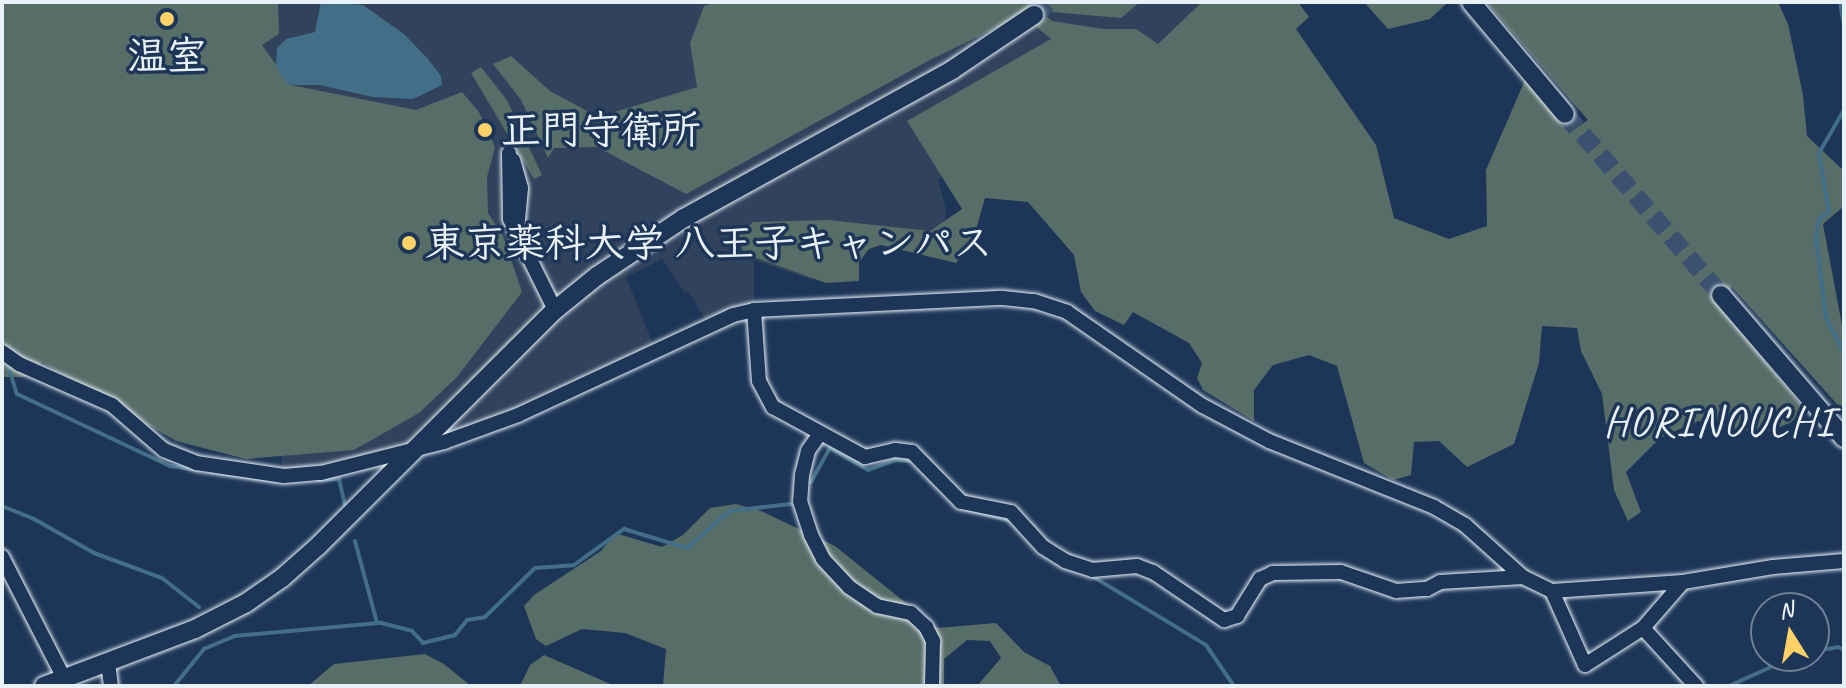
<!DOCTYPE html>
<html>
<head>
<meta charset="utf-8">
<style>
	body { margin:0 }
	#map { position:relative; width:1846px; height:688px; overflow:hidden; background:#1d3557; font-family:Caveat,"Klee One",sans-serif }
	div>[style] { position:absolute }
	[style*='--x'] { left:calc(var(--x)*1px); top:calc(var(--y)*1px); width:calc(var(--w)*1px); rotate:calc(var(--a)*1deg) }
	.built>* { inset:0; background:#30425c }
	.green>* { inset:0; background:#576d68 }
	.water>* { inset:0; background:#426e88 }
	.stream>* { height:4px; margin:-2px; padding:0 2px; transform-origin:2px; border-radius:2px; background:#426e88 }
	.secondary-tunnel>* { height:18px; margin-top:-9px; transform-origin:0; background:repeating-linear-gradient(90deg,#3b516f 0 18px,transparent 0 27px) }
	.roads { filter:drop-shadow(0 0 2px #e8f1f8) drop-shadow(0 0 2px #e8f1f8) }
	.street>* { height:14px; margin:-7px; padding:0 7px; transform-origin:7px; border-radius:7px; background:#1d3557 }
	.secondary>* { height:18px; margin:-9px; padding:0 9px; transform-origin:9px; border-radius:9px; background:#1d3557 }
	.dots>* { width:22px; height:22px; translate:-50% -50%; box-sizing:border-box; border:4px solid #1d3557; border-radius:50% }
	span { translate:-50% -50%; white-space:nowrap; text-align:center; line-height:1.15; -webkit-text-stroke:7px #1d3557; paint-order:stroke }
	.poi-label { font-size:40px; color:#e8f1f8; font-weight:700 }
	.left { translate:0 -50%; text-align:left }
	.neighbourhood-label { font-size:42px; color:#e8f1f8; letter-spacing:2px }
	.frame { position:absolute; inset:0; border:4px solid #e8f1f8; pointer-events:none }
	.north { position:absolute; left:1750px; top:592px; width:80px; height:80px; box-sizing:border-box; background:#1d3557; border:2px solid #6e8097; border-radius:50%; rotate:349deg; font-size:22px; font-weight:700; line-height:32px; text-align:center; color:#e8f1f8 }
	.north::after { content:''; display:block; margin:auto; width:28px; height:36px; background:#ffd166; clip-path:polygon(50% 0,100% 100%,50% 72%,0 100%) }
</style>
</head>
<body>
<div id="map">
	<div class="built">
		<i style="clip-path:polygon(2px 2px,1253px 2px,1084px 103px,938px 179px,946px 210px,944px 257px,818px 228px,812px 280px,754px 260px,754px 310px,708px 324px,688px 291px,685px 293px,662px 259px,626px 277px,655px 349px,444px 442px,284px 476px,280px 446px,191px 368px,153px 440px,112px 405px,19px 364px)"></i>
	</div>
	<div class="green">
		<i style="clip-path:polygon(2px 2px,278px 2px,279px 34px,262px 45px,291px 85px,416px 110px,462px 92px,479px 112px,495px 147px,487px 177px,488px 213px,503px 236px,522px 292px,457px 377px,419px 413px,354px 450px,246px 459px,176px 441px,42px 362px,26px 377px,2px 377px)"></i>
		<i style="clip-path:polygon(715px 2px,1030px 2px,1038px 9px,1034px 2px,1140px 2px,1121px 18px,1040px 11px,1052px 21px,1103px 29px,1136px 29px,1158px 44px,1202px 2px,1303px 2px,1300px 5px,1309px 17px,1296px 29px,1376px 145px,1394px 218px,1449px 239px,1487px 226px,1486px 170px,1525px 80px,1569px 133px,1588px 120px,1486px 2px,1778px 2px,1788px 24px,1803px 95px,1807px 136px,1844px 171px,1844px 206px,1823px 224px,1844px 336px,1844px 412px,1732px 287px,1716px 302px,1805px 410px,1790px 423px,1760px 434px,1698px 421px,1660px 438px,1626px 472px,1641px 512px,1628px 521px,1614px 490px,1602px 394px,1581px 351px,1577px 328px,1542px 326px,1539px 363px,1514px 444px,1467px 467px,1439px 441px,1414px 442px,1411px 475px,1393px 480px,1364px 463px,1337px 366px,1309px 355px,1273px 365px,1254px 390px,1254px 421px,1203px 390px,1197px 378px,1202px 363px,1189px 343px,1133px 312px,1124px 325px,1095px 311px,1081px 292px,1074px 255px,1028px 202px,985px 198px,974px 237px,956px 263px,881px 245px,869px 249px,859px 262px,859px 281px,826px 283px,745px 254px,737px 237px,753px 222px,828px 220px,930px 231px,962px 209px,907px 121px,1051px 39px,1022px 15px,930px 60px,686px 194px,597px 147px,554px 148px,548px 158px,521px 100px,493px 64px,511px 56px,550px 91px,598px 117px,697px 87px,690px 43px,704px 6px)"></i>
		<i style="clip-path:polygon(1364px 2px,1448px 2px,1430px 19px,1388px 29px)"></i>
		<i style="clip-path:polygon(481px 67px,507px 100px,542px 175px,534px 179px,471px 73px)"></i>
		<i style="clip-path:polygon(736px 504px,761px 511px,835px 546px,937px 628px,996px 623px,1024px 652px,1050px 666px,1061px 686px,977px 686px,1001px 658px,990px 641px,967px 640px,944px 659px,944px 686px,663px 686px,666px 649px,625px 633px,582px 629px,546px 646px,536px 639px,524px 606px,534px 595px,601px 551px,615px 533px,662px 547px,683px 535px,710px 508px)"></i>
		<i style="clip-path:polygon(425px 654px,444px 664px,471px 686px,308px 686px,334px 664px)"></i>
		<i style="clip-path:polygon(544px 655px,615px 686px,520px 686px,530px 665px)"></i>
	</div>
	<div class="water">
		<i style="clip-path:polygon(321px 2px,363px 5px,404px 34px,428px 59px,441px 76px,442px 85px,413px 99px,373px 97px,319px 85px,290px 85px,281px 76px,276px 64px,277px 48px,286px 39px,315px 32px)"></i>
	</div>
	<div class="stream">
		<i style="--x:1840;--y:2;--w:23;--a:80"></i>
		<i style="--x:1844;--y:110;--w:50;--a:120.2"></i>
		<i style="--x:1819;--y:153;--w:60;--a:80.4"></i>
		<i style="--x:1829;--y:212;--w:12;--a:145"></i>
		<i style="--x:1819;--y:219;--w:20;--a:99"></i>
		<i style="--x:1816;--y:239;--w:80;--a:82.8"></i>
		<i style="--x:1826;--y:318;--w:38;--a:62"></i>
		<i style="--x:7;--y:362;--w:34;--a:73"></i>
		<i style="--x:17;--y:394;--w:169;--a:25.2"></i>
		<i style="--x:170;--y:466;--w:28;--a:8"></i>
		<i style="--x:211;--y:472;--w:64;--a:8.1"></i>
		<i style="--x:318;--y:480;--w:21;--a:-3"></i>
		<i style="--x:339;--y:479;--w:26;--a:77"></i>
		<i style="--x:811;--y:482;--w:39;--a:-61"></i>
		<i style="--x:830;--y:448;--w:44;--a:30.1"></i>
		<i style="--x:868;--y:470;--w:29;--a:-20"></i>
		<i style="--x:895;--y:460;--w:18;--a:3"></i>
		<i style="--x:2;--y:506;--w:35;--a:22"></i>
		<i style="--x:34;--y:519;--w:69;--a:29.5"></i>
		<i style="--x:94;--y:553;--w:72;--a:20.2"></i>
		<i style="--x:162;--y:578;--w:47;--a:38.1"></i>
		<i style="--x:958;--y:507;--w:55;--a:14.8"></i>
		<i style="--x:355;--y:541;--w:85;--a:75"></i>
		<i style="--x:1092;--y:576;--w:133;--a:31.2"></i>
		<i style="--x:1206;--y:645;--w:50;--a:55.7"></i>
		<i style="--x:1814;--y:651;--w:24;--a:-9"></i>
		<i style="--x:1838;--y:647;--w:7;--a:27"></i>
		<i style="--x:174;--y:686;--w:48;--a:-51"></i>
		<i style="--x:204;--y:649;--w:33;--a:-23"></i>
		<i style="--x:234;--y:636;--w:148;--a:-5.1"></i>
		<i style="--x:381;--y:623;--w:32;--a:14"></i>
		<i style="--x:412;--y:631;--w:16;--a:47"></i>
		<i style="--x:423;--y:643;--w:33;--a:-14"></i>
		<i style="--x:455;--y:635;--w:19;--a:-51"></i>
		<i style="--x:467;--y:620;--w:18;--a:-9"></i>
		<i style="--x:485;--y:617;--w:70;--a:-44.4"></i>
		<i style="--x:535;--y:568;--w:39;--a:-4"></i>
		<i style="--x:574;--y:565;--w:62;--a:-35.8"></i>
		<i style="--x:624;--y:529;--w:66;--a:16.8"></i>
		<i style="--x:687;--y:548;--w:57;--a:-40.7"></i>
		<i style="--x:730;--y:511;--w:61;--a:-6.5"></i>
		<i style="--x:1729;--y:686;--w:72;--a:-24.4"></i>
	</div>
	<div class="secondary-tunnel">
		<i style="--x:1034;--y:15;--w:21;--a:-39"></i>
		<i style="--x:1565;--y:114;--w:239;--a:49.2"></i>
	</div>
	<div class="roads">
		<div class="street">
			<i style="--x:509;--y:153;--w:66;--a:89.1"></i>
			<i style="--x:510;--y:219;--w:102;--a:63.7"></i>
			<i style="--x:513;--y:160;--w:29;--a:74"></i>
			<i style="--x:521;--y:188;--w:42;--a:95.4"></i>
			<i style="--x:754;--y:310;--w:71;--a:86"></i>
			<i style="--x:759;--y:381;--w:30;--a:62"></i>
			<i style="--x:773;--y:407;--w:105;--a:28.5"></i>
			<i style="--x:865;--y:457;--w:31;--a:-13"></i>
			<i style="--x:895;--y:450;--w:17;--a:7"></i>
			<i style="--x:912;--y:452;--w:70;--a:45.6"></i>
			<i style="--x:961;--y:502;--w:51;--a:11.3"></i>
			<i style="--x:1011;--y:512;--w:47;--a:47.6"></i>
			<i style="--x:1043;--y:547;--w:26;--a:32"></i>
			<i style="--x:1065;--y:561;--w:28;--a:18"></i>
			<i style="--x:1092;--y:570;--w:45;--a:-5.1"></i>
			<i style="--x:1137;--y:566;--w:17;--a:21"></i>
			<i style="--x:1153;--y:572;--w:86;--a:34.1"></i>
			<i style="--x:1224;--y:620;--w:14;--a:-17"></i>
			<i style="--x:1237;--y:616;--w:44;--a:-58.1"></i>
			<i style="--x:1260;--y:579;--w:14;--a:-25"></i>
			<i style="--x:1273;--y:573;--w:68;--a:-0.8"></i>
			<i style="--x:1341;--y:572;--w:58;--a:19.1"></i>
			<i style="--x:1396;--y:591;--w:31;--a:-4"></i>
			<i style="--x:1427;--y:589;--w:15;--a:-28"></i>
			<i style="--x:1440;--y:582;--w:83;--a:-3.4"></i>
			<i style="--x:2;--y:352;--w:21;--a:35"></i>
			<i style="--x:19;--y:364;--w:102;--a:23.8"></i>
			<i style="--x:112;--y:405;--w:69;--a:40.9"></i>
			<i style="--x:164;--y:450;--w:35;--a:22"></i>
			<i style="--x:196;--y:463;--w:89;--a:8.4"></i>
			<i style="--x:284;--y:476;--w:37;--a:-5"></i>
			<i style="--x:321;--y:473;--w:127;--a:-14.1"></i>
			<i style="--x:444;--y:442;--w:79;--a:-20"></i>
			<i style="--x:518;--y:415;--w:237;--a:-24.9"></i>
			<i style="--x:733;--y:315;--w:22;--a:-13"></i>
			<i style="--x:754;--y:310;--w:249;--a:-2.8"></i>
			<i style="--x:1003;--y:298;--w:31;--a:6"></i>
			<i style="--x:1034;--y:301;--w:35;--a:18"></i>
			<i style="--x:1067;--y:312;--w:165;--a:34.7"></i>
			<i style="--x:1203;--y:406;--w:75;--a:27.9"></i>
			<i style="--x:1269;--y:441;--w:178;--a:21.8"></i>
			<i style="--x:1434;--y:507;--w:36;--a:30"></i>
			<i style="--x:1465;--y:525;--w:78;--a:41.9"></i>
			<i style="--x:1523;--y:577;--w:32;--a:26"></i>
			<i style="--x:1552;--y:591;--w:131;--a:-3.9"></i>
			<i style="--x:1683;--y:582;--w:91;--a:-9.5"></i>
			<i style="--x:1773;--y:567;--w:71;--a:-4.8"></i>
			<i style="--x:819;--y:435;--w:19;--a:125"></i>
			<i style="--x:808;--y:451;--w:25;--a:104"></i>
			<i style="--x:802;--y:475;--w:26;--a:94"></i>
			<i style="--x:800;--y:501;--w:36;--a:72"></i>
			<i style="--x:811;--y:535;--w:27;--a:63"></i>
			<i style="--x:823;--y:559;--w:38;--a:47"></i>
			<i style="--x:849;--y:587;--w:34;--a:34"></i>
			<i style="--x:877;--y:606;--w:35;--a:12"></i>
			<i style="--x:911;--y:613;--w:21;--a:43"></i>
			<i style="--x:926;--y:627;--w:16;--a:63"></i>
			<i style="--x:933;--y:641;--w:45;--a:91.3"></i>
			<i style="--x:2;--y:557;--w:136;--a:62.9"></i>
			<i style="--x:1552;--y:591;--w:81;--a:66"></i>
			<i style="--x:1585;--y:665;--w:69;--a:-32.5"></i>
			<i style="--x:1643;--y:628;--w:61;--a:-49"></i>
			<i style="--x:1643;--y:628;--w:79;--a:47.6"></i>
			<i style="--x:108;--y:662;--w:24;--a:83"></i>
		</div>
		<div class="secondary">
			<i style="--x:1471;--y:2;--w:146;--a:50"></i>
			<i style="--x:1721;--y:295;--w:189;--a:49.3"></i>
			<i style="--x:44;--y:686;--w:161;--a:-20.7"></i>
			<i style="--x:195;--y:629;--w:57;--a:-27"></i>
			<i style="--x:246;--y:603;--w:44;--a:-34.8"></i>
			<i style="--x:282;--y:578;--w:48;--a:-41.6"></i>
			<i style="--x:318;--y:546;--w:334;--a:-44.9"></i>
			<i style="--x:555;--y:310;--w:54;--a:-39"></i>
			<i style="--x:597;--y:276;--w:105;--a:-33.7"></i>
			<i style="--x:684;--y:218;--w:306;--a:-28.9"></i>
			<i style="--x:952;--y:70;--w:99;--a:-33.9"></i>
		</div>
	</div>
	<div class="dots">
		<i style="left:167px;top:19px;background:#ffd166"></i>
		<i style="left:485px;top:130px;background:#ffd166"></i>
		<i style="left:409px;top:243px;background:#ffd166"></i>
	</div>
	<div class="poi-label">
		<span style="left:167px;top:56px">温室</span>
		<span class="left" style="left:501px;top:130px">正門守衛所</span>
		<span class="left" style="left:425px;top:243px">東京薬科大学 八王子キャンパス</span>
	</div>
	<div class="neighbourhood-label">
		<span style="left:1719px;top:422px">HORINOUCHI</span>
	</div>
	<div class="frame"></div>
	<div class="north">N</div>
</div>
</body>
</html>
